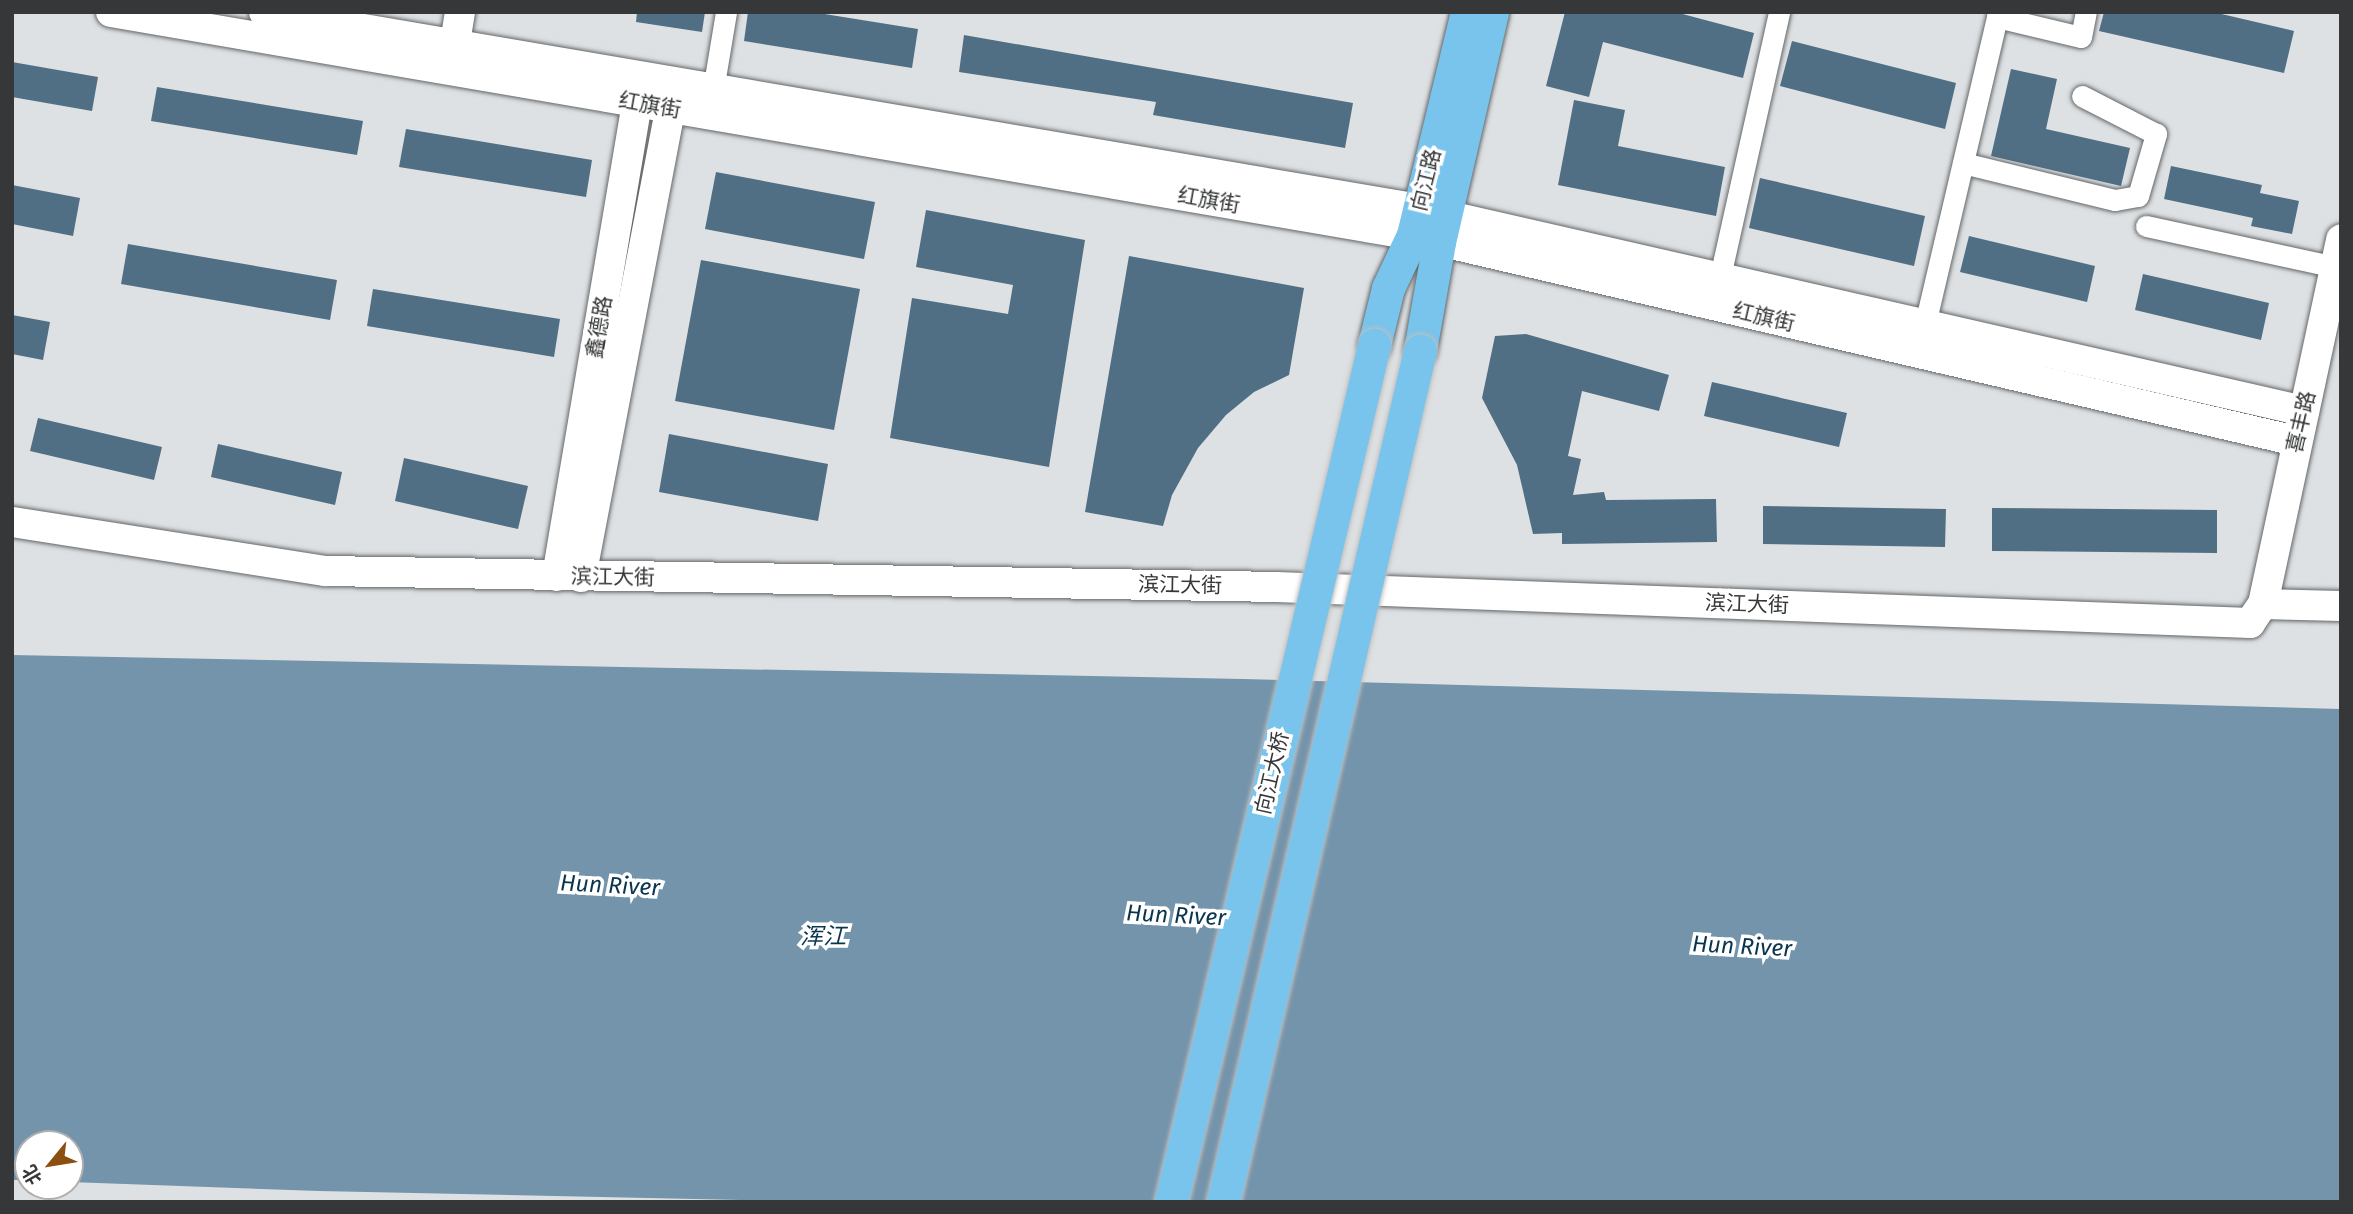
<!DOCTYPE html>
<html>
<head>
<meta charset="utf-8">
<style>
	body { margin:0 }
	#map { position:relative; width:2353px; height:1214px; overflow:hidden; background:#dee1e3; font-family:"Fira Sans","Noto Sans SC",sans-serif }
	div>[style] { position:absolute }
	[style*='--x'] { left:calc(var(--x)*1px); top:calc(var(--y)*1px); width:calc(var(--w)*1px); rotate:calc(var(--a)*1deg) }
	.water>* { inset:0; background:#7494ab }
	.building>* { inset:0; background:#506e84 }
	.roads { filter:drop-shadow(0 0 2px #646769) drop-shadow(0 0 2px #646769) }
	.street>* { height:21px; margin:-10.5px; padding:0 10.5px; transform-origin:10.5px; border-radius:10.5px; background:#fff }
	.secondary>* { height:30px; margin:-15px; padding:0 15px; transform-origin:15px; border-radius:15px; background:#fff }
	.primary>* { height:33px; margin:-16.5px; padding:0 16.5px; transform-origin:16.5px; border-radius:16.5px; background:#78c4ec }
	.bridges { filter:drop-shadow(0 0 2px #bfbfbf) drop-shadow(0 0 2px #bfbfbf) }
	.primary-bridge>* { height:33px; margin:-16.5px; padding:0 16.5px; transform-origin:16.5px; border-radius:16.5px; background:#78c4ec }
	span { translate:-50% -50%; white-space:nowrap; text-align:center; line-height:1.15; -webkit-text-stroke:7px #fff; paint-order:stroke }
	.street-label { font-size:21px; color:#363738 }
	.water-label { font-size:23px; color:#0a354e; font-style:italic }
	.frame { position:absolute; inset:0; border:14px solid #363738; pointer-events:none }
	.north { position:absolute; left:14px; top:1130px; width:70px; height:70px; box-sizing:border-box; background:#fff; border:2px solid #afafaf; border-radius:50%; rotate:240deg; font-size:19px; font-weight:700; line-height:28px; text-align:center; color:#363738 }
	.north::after { content:''; display:block; margin:auto; width:24px; height:32px; background:#8c4f10; clip-path:polygon(50% 0,100% 100%,50% 72%,0 100%) }
</style>
</head>
<body>
<div id="map">
	<div class="water">
		<i style="clip-path:polygon(12px 655px,1243px 679px,2341px 709px,2341px 1202px,833px 1202px,319px 1191px,70px 1182px,70px 1144px,28px 1144px,28px 1180px,12px 1180px)"></i>
	</div>
	<div class="building">
		<i style="clip-path:polygon(637px 12px,705px 12px,702px 32px,636px 22px)"></i>
		<i style="clip-path:polygon(748px 12px,812px 12px,918px 29px,912px 68px,744px 41px)"></i>
		<i style="clip-path:polygon(1565px 12px,1675px 12px,1754px 33px,1743px 78px,1603px 42px,1589px 97px,1546px 86px)"></i>
		<i style="clip-path:polygon(2104px 12px,2213px 12px,2294px 31px,2284px 73px,2099px 31px)"></i>
		<i style="clip-path:polygon(964px 35px,1353px 103px,1345px 148px,1153px 115px,1156px 102px,959px 72px)"></i>
		<i style="clip-path:polygon(1792px 41px,1956px 83px,1945px 129px,1780px 86px)"></i>
		<i style="clip-path:polygon(12px 62px,98px 77px,92px 111px,12px 97px)"></i>
		<i style="clip-path:polygon(2011px 69px,2057px 79px,2046px 129px,2130px 148px,2121px 186px,1991px 156px)"></i>
		<i style="clip-path:polygon(157px 87px,363px 121px,357px 155px,151px 121px)"></i>
		<i style="clip-path:polygon(1574px 100px,1625px 110px,1618px 146px,1725px 167px,1716px 216px,1558px 185px)"></i>
		<i style="clip-path:polygon(406px 129px,592px 160px,586px 197px,399px 167px)"></i>
		<i style="clip-path:polygon(2171px 166px,2262px 185px,2260px 193px,2299px 201px,2292px 234px,2251px 226px,2253px 218px,2164px 199px)"></i>
		<i style="clip-path:polygon(716px 172px,875px 202px,864px 259px,705px 229px)"></i>
		<i style="clip-path:polygon(1760px 178px,1925px 216px,1914px 266px,1749px 228px)"></i>
		<i style="clip-path:polygon(12px 185px,80px 198px,73px 236px,12px 224px)"></i>
		<i style="clip-path:polygon(926px 210px,1085px 240px,1049px 467px,890px 438px,912px 298px,1008px 314px,1013px 285px,916px 267px)"></i>
		<i style="clip-path:polygon(1969px 236px,2095px 266px,2087px 302px,1960px 272px)"></i>
		<i style="clip-path:polygon(128px 244px,337px 280px,330px 320px,121px 284px)"></i>
		<i style="clip-path:polygon(1129px 256px,1304px 288px,1289px 375px,1254px 392px,1226px 415px,1198px 448px,1172px 495px,1163px 526px,1085px 512px)"></i>
		<i style="clip-path:polygon(701px 260px,860px 289px,834px 430px,675px 401px)"></i>
		<i style="clip-path:polygon(2143px 274px,2269px 303px,2261px 340px,2135px 310px)"></i>
		<i style="clip-path:polygon(373px 289px,560px 319px,554px 357px,367px 326px)"></i>
		<i style="clip-path:polygon(12px 315px,50px 322px,43px 360px,12px 354px)"></i>
		<i style="clip-path:polygon(1526px 334px,1669px 375px,1659px 411px,1582px 391px,1568px 456px,1581px 459px,1573px 495px,1604px 492px,1606px 500px,1716px 499px,1717px 542px,1562px 544px,1562px 533px,1533px 534px,1517px 465px,1482px 398px,1495px 336px)"></i>
		<i style="clip-path:polygon(1712px 382px,1847px 413px,1839px 447px,1704px 416px)"></i>
		<i style="clip-path:polygon(38px 418px,162px 447px,154px 480px,30px 451px)"></i>
		<i style="clip-path:polygon(669px 434px,828px 464px,818px 521px,659px 492px)"></i>
		<i style="clip-path:polygon(218px 444px,342px 472px,335px 505px,211px 477px)"></i>
		<i style="clip-path:polygon(404px 458px,528px 486px,518px 529px,395px 501px)"></i>
		<i style="clip-path:polygon(1763px 506px,1946px 509px,1945px 547px,1763px 544px)"></i>
		<i style="clip-path:polygon(1992px 508px,2217px 510px,2217px 553px,1992px 551px)"></i>
	</div>
	<div class="roads">
		<div class="street">
			<i style="--x:1997;--y:17;--w:86;--a:13.4"></i>
			<i style="--x:2081;--y:37;--w:25;--a:-79"></i>
			<i style="--x:713;--y:90;--w:79;--a:-80.5"></i>
			<i style="--x:1963;--y:163;--w:156;--a:13.7"></i>
			<i style="--x:2115;--y:200;--w:23;--a:-10"></i>
			<i style="--x:2138;--y:196;--w:65;--a:-73.8"></i>
			<i style="--x:2156;--y:134;--w:83;--a:-152.8"></i>
			<i style="--x:2146;--y:226;--w:193;--a:12.2"></i>
			<i style="--x:1717;--y:290;--w:285;--a:-77.4"></i>
			<i style="--x:1922;--y:337;--w:334;--a:-76.8"></i>
		</div>
		<div class="secondary">
			<i style="--x:111;--y:12;--w:1321;--a:9.72"></i>
			<i style="--x:1413;--y:235;--w:907;--a:13.13"></i>
			<i style="--x:264;--y:12;--w:1172;--a:9.68"></i>
			<i style="--x:1419;--y:209;--w:908;--a:12.86"></i>
			<i style="--x:452;--y:61;--w:50;--a:-80.7"></i>
			<i style="--x:12;--y:522;--w:317;--a:8.9"></i>
			<i style="--x:325;--y:571;--w:951;--a:0.96"></i>
			<i style="--x:1276;--y:587;--w:975;--a:2.12"></i>
			<i style="--x:2250;--y:623;--w:23;--a:-56"></i>
			<i style="--x:2263;--y:604;--w:78;--a:1.5"></i>
			<i style="--x:557;--y:576;--w:500;--a:-80.4"></i>
			<i style="--x:581;--y:577;--w:497;--a:-79.2"></i>
			<i style="--x:2263;--y:604;--w:373;--a:-77.9"></i>
		</div>
		<div class="primary">
			<i style="--x:1374;--y:345;--w:59;--a:-76.2"></i>
			<i style="--x:1388;--y:288;--w:59;--a:-64.7"></i>
			<i style="--x:1413;--y:235;--w:229;--a:-76.4"></i>
			<i style="--x:1420;--y:350;--w:110;--a:-80"></i>
			<i style="--x:1439;--y:242;--w:236;--a:-77"></i>
		</div>
	</div>
	<div class="bridges">
		<div class="primary-bridge">
			<i style="--x:1171;--y:1202;--w:881;--a:-76.67"></i>
			<i style="--x:1223;--y:1202;--w:874;--a:-76.98"></i>
		</div>
	</div>
	<div class="street-label">
		<span style="left:650px;top:105px;rotate:10deg">红旗街</span>
		<span style="left:1426px;top:180px;rotate:-76deg">向江路</span>
		<span style="left:1209px;top:200px;rotate:10deg">红旗街</span>
		<span style="left:1764px;top:317px;rotate:13deg">红旗街</span>
		<span style="left:599px;top:327px;rotate:-80deg">鑫德路</span>
		<span style="left:2301px;top:422px;rotate:-77deg">喜丰路</span>
		<span style="left:613px;top:577px;rotate:1deg">滨江大街</span>
		<span style="left:1180px;top:585px;rotate:1deg">滨江大街</span>
		<span style="left:1747px;top:604px;rotate:2deg">滨江大街</span>
		<span style="left:1272px;top:773px;rotate:-77deg">向江大桥</span>
	</div>
	<div class="water-label">
		<span style="left:610px;top:885px;rotate:3deg">Hun River</span>
		<span style="left:1176px;top:915px;rotate:3deg">Hun River</span>
		<span style="left:823px;top:936px">浑江</span>
		<span style="left:1742px;top:946px;rotate:3deg">Hun River</span>
	</div>
	<div class="frame"></div>
	<div class="north">北</div>
</div>
</body>
</html>
